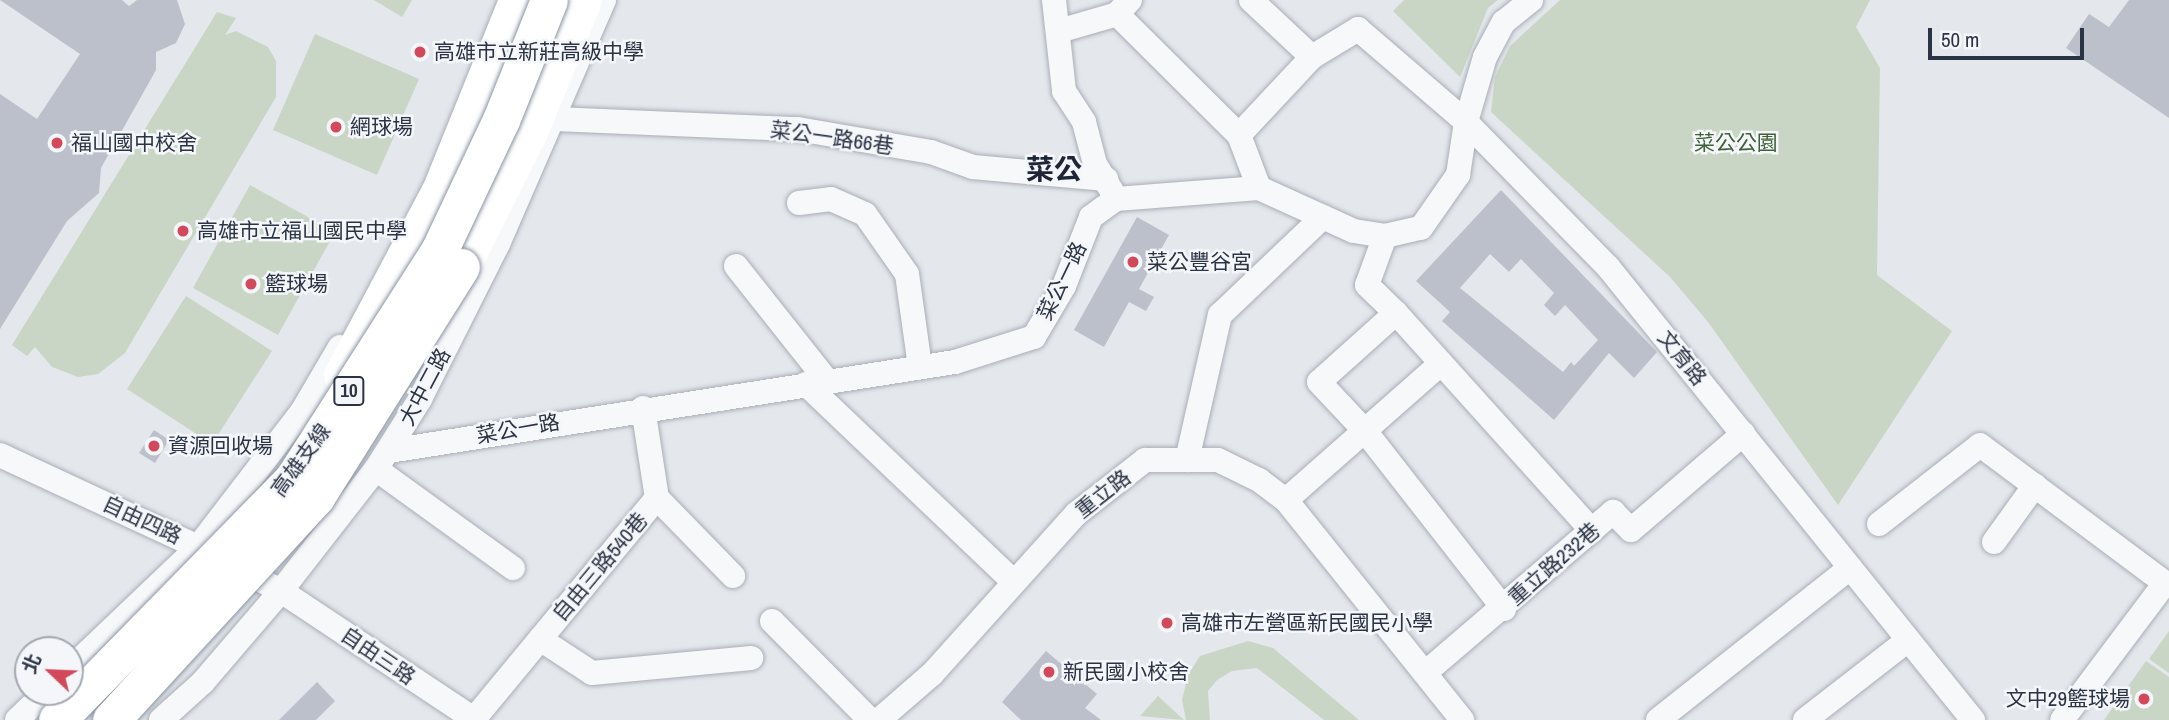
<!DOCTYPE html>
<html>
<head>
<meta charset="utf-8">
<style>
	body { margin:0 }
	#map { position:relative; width:2169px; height:720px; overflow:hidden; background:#e4e7ec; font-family:"Archivo Narrow","Noto Sans TC",sans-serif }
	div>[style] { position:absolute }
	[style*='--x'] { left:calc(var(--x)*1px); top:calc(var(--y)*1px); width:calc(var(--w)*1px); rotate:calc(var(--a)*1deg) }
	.green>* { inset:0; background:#c9d6c5 }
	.building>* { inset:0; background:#bbc0ca }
	.roads { filter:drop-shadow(0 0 2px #a9aeb7) drop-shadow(0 0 2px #a9aeb7) }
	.minor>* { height:24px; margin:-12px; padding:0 12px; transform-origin:12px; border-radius:12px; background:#f7f8fa }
	.highway>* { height:37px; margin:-18.5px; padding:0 18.5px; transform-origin:18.5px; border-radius:18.5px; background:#fff }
	.bridges { filter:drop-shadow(0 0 2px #8b94a3) drop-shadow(0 0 2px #8b94a3) }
	.highway-bridge>* { height:37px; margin:-18.5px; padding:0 18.5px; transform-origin:18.5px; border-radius:18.5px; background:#fff }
	.dots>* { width:19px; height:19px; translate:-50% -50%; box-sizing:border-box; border:4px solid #f4f6f9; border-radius:50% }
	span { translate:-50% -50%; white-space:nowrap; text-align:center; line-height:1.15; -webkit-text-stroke:5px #f4f6f9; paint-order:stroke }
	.shield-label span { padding:2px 5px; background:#f4f6f9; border:2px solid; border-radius:5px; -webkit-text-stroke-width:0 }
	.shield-label { font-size:19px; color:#2b3445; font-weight:700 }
	.poi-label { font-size:21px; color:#2b3445 }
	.left { translate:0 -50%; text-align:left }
	.right { translate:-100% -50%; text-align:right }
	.street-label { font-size:21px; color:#2b3445 }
	.park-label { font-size:21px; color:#3f6138 }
	.district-label { font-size:28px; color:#1d2536; font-weight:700 }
	.north { position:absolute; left:14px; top:636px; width:70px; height:70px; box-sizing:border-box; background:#f4f6f9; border:2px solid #a4a8b1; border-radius:50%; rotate:293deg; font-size:19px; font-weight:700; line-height:28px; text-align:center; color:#2b3445 }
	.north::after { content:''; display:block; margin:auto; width:24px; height:32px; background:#d1495b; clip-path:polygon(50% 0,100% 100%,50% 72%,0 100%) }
	.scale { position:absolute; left:1928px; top:28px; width:156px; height:32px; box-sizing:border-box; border:4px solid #2b3445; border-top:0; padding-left:9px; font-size:21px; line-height:24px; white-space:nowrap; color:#2b3445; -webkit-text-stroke:5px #f4f6f9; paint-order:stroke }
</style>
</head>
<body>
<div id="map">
	<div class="green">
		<i style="clip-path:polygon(374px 0,412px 0,402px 17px)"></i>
		<i style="clip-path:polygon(1404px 0,1498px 0,1488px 8px,1460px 77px,1393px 11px)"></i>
		<i style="clip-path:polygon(1560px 0,1870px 0,1856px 27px,1880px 68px,1877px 275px,1952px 331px,1838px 505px,1708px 322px,1670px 277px,1491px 112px,1495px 77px,1510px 46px)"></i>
		<i style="clip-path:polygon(217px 12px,236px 18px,225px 35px,236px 31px,268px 47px,276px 61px,276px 97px,125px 353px,98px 374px,78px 377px,52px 367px,35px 347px,27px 356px,12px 345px)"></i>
		<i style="clip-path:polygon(315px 34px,419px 79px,377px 175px,273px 130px)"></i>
		<i style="clip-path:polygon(250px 185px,335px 232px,278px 335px,193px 288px)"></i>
		<i style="clip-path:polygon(186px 296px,272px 351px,212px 444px,127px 389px)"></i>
		<i style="clip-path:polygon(2169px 631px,2169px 673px,2149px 659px)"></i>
		<i style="clip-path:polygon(1248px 641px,1273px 648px,1359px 720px,1324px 720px,1257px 668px,1232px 671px,1217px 680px,1208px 691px,1210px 720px,1186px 720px,1182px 700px,1188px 675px,1200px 656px)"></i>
		<i style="clip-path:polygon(2146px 661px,2169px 677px,2169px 720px,2104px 720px)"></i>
		<i style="clip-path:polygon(1158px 696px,1184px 720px,1140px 716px)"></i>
	</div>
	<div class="building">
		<i style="clip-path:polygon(0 0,122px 0,129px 6px,137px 0,177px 0,185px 24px,176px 43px,156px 52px,156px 70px,101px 168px,99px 193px,67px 221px,0 329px,0 94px,37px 119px,80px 54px)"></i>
		<i style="clip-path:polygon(2129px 0,2169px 0,2169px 118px,2066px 48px,2089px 14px,2109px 27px)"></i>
		<i style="clip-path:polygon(evenodd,1501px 190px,1657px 352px,1634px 378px,1609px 353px,1554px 420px,1442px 321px,1450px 312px,1416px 281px,1501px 190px,1490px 254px,1509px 272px,1521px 259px,1554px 293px,1544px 305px,1555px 316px,1565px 305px,1598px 340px,1574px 366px,1571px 362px,1563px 372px,1460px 288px,1490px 254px)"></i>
		<i style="clip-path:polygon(1137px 217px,1169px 235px,1139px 289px,1154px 297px,1146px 311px,1129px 302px,1104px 347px,1074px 330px)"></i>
		<i style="clip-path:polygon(154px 430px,169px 440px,155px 463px,139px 453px)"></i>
		<i style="clip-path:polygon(1046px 651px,1097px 694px,1085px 708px,1101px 720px,1021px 720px,1002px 702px)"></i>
		<i style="clip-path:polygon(317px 682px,335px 701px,316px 720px,279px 720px)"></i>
	</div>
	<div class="roads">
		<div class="minor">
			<i style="--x:1054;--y:0;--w:92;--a:83.7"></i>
			<i style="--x:1064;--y:91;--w:37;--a:57"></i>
			<i style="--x:1084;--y:122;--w:43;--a:75.3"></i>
			<i style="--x:1095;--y:164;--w:31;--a:58"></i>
			<i style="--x:1251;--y:0;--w:83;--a:43.1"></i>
			<i style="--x:1312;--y:57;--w:54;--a:-31.3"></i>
			<i style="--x:1358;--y:29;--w:143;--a:40.7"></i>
			<i style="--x:1466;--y:122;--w:203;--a:45.6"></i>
			<i style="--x:1608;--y:267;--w:582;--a:51.14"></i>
			<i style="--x:1117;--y:14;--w:172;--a:44.8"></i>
			<i style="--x:1239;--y:135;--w:57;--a:69.3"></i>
			<i style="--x:1059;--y:31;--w:60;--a:-16.3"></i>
			<i style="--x:1117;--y:14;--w:19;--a:-47"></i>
			<i style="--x:555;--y:119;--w:243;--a:2.4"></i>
			<i style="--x:798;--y:129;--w:135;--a:9.8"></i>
			<i style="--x:931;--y:152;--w:45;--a:19.7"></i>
			<i style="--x:973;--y:167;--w:134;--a:5.2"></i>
			<i style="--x:1239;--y:135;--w:107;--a:-46.9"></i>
			<i style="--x:799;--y:203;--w:32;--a:-7"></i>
			<i style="--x:831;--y:199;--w:37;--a:24"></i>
			<i style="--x:865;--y:214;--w:73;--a:55"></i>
			<i style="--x:907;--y:274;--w:94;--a:82"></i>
			<i style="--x:1385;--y:236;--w:52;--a:110.2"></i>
			<i style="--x:1367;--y:285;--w:40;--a:44"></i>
			<i style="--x:1396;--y:313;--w:103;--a:138.1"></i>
			<i style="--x:1319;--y:382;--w:67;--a:46.8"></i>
			<i style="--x:1365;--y:431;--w:226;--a:52"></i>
			<i style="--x:736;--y:266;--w:147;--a:51.6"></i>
			<i style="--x:1396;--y:313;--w:293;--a:48"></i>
			<i style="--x:806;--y:384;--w:287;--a:43.6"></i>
			<i style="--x:643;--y:408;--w:91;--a:81.2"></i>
			<i style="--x:389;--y:451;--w:573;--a:-8.94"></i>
			<i style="--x:955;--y:362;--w:83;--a:-17.6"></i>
			<i style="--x:1034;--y:337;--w:59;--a:-59.5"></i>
			<i style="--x:1064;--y:286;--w:74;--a:-68.6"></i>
			<i style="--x:1091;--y:217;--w:31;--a:-36"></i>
			<i style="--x:1116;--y:199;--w:143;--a:-4.4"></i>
			<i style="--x:1259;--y:188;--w:104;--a:24.4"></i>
			<i style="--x:1354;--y:231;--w:31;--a:9"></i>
			<i style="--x:1385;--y:236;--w:37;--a:-13"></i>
			<i style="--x:1421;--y:228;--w:65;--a:-55.1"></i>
			<i style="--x:1458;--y:175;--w:54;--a:-81.4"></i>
			<i style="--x:1466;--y:122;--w:68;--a:-73.7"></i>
			<i style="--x:1485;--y:57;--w:40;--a:-62"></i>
			<i style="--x:1504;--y:22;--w:35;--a:-39"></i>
			<i style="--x:0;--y:455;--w:218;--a:24.9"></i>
			<i style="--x:198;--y:547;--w:94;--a:27.9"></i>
			<i style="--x:281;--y:591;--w:233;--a:33.6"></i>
			<i style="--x:1187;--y:460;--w:149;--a:-77.2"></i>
			<i style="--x:1220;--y:315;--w:142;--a:-43.6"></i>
			<i style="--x:376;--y:469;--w:169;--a:35.9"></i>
			<i style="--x:1286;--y:500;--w:205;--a:-41.4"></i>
			<i style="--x:1879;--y:524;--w:128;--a:-38"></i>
			<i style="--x:1980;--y:445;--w:231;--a:36.7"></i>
			<i style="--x:2165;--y:583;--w:171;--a:126.9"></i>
			<i style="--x:1994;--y:542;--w:70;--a:-54.3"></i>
			<i style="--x:772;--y:621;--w:139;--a:45.3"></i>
			<i style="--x:540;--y:639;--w:62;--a:33.2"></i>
			<i style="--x:592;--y:673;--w:160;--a:-5.4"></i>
			<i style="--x:70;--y:669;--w:177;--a:-43.6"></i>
			<i style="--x:198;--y:547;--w:173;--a:-52.5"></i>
			<i style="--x:303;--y:410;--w:73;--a:-59.6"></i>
			<i style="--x:1425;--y:673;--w:248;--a:-40.6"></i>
			<i style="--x:1613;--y:512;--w:25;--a:45"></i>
			<i style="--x:1631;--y:530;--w:148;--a:-40.6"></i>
			<i style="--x:474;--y:719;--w:287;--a:-50.4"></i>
			<i style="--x:657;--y:498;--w:109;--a:45.7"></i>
			<i style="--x:17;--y:720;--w:40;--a:-44"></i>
			<i style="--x:161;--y:720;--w:57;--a:-42.1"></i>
			<i style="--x:203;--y:682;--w:120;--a:-49.4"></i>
			<i style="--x:281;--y:591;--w:155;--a:-52.1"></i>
			<i style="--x:376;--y:469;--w:83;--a:-57.8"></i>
			<i style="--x:420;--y:399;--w:174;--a:-63.3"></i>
			<i style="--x:498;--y:244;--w:266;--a:-66.5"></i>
			<i style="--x:879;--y:720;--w:70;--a:-41"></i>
			<i style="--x:932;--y:674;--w:215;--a:-48"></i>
			<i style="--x:1076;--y:514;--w:88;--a:-38"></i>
			<i style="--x:1145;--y:460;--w:73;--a:0"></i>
			<i style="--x:1218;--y:460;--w:46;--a:26"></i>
			<i style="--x:1259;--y:480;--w:34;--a:37"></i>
			<i style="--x:1286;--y:500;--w:282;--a:51.3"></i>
			<i style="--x:1658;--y:720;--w:245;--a:-38.4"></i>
			<i style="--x:1805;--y:720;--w:130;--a:-37.8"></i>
		</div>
		<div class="highway">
			<i style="--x:461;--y:267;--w:149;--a:-63.3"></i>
			<i style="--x:528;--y:134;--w:145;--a:-67.7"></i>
			<i style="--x:342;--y:375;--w:208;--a:-62"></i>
			<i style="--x:440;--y:191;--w:206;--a:-68"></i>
		</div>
	</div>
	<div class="bridges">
		<div class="highway-bridge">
			<i style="--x:57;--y:720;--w:337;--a:-45.6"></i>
			<i style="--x:293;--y:479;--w:271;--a:-57.4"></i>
			<i style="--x:439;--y:251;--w:145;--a:-64.7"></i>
			<i style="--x:501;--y:120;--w:129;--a:-68.2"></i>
			<i style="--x:111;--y:720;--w:303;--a:-47.4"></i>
			<i style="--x:316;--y:497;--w:272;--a:-57.8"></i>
		</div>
	</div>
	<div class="dots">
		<i style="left:420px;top:52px;background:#d1495b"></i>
		<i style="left:336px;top:127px;background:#d1495b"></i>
		<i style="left:57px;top:143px;background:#d1495b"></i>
		<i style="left:183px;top:231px;background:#d1495b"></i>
		<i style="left:1133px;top:262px;background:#d1495b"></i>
		<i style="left:251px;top:284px;background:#d1495b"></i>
		<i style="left:154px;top:446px;background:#d1495b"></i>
		<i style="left:1167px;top:623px;background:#d1495b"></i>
		<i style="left:1049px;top:672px;background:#d1495b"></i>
		<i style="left:2144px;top:699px;background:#d1495b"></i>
	</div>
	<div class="shield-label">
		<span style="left:349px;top:391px">10</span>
	</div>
	<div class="poi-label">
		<span class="left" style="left:434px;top:52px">高雄市立新莊高級中學</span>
		<span class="left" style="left:350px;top:127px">網球場</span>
		<span class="left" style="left:71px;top:143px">福山國中校舍</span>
		<span class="left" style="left:197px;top:231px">高雄市立福山國民中學</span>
		<span class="left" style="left:1147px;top:262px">菜公豐谷宮</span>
		<span class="left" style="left:265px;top:284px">籃球場</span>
		<span class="left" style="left:168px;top:446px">資源回收場</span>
		<span class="left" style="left:1181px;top:623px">高雄市左營區新民國民小學</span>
		<span class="left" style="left:1063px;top:672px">新民國小校舍</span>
		<span class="right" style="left:2130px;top:699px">文中29籃球場</span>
	</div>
	<div class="street-label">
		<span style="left:832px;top:138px;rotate:8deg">菜公一路66巷</span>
		<span style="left:1062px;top:281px;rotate:-64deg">菜公一路</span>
		<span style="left:1682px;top:358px;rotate:51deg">文育路</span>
		<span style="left:425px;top:387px;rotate:-62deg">大中二路</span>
		<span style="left:518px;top:429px;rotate:-10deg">菜公一路</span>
		<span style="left:301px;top:460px;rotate:-54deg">高雄支線</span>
		<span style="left:1103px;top:494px;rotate:-38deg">重立路</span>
		<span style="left:142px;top:520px;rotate:25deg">自由四路</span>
		<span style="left:1554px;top:564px;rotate:-41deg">重立路232巷</span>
		<span style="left:600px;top:567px;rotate:-50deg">自由三路540巷</span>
		<span style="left:378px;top:656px;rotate:34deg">自由三路</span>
	</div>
	<div class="park-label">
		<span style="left:1736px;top:143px">菜公公園</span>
	</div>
	<div class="district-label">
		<span style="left:1054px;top:169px">菜公</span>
	</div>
	<div class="north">北</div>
	<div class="scale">50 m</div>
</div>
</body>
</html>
